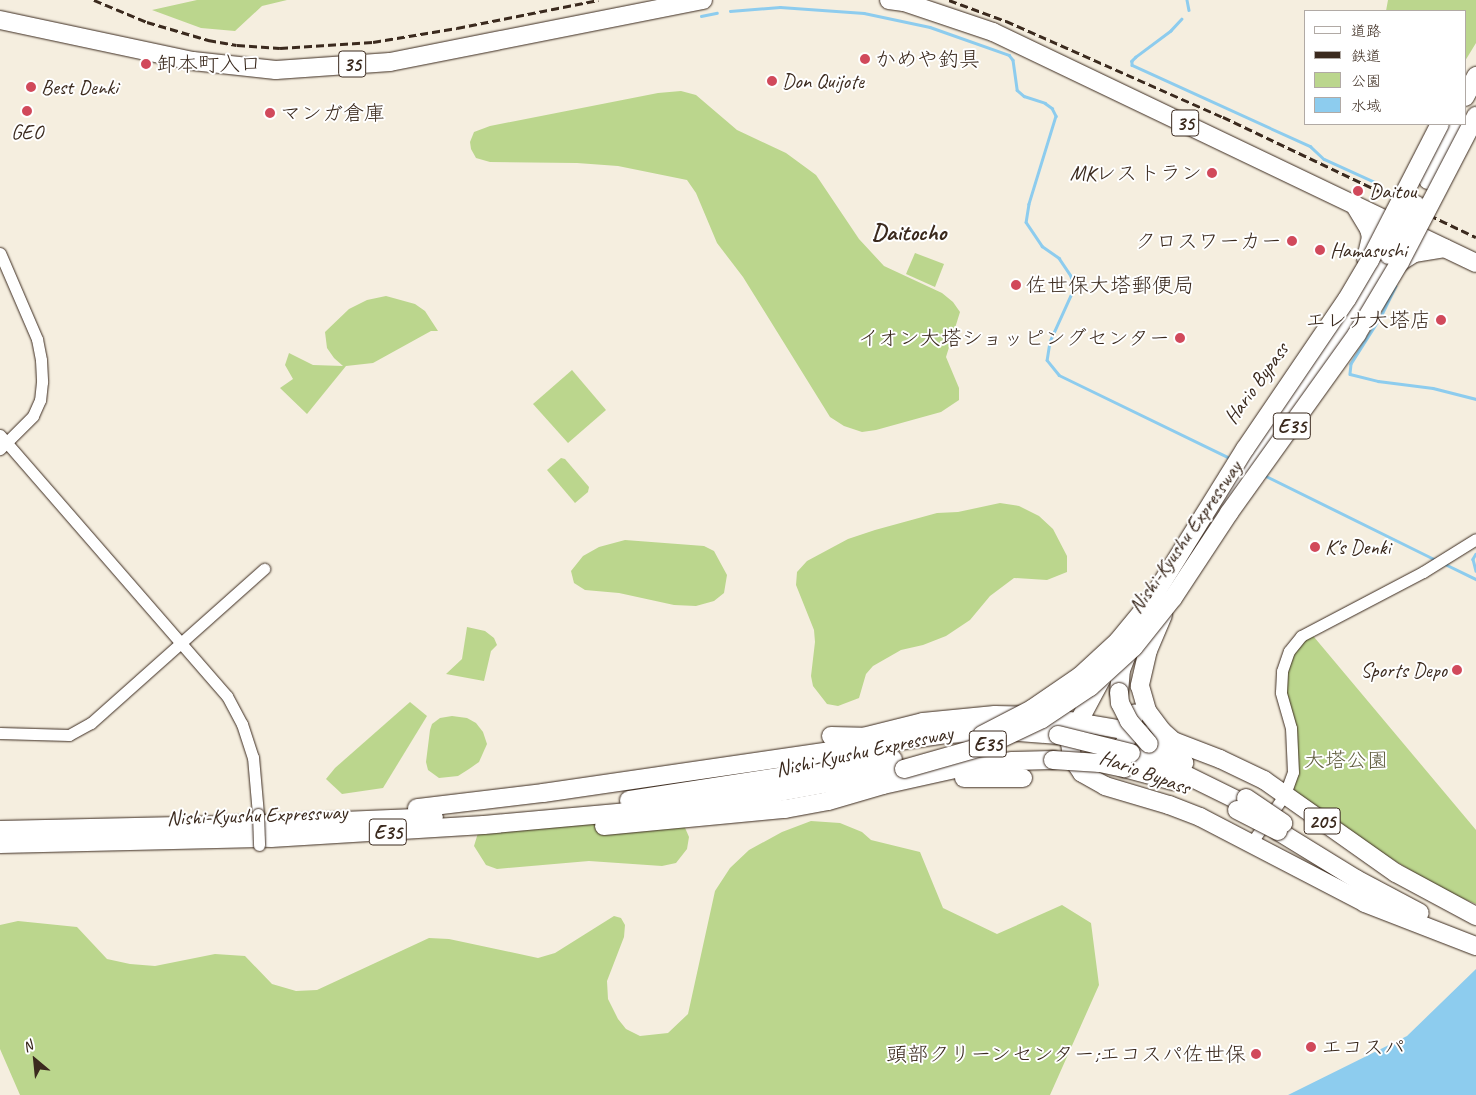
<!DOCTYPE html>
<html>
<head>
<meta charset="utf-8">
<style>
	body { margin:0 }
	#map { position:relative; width:1476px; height:1095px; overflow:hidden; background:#f5eedf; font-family:Caveat,"Klee One",sans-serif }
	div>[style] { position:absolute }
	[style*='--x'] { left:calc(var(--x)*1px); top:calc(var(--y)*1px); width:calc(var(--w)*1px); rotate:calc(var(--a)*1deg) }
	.green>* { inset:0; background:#bbd68d }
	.water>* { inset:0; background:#8dccee }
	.stream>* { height:2.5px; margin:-1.25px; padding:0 1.25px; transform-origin:1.25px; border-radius:1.25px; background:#8dccee }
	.roads { filter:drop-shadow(0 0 1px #3b2a1e) drop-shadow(0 0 1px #3b2a1e) }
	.minor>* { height:11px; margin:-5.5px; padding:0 5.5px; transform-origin:5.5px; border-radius:5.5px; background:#fff }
	.highway>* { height:18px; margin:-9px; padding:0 9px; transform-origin:9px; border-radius:9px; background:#fff }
	.rail>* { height:2.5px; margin-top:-1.25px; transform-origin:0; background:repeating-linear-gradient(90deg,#3b2a1e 0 8px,transparent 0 12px) }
	.bridges { filter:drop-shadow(0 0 1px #3b2a1e) drop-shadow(0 0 1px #3b2a1e) }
	.minor-bridge>* { height:11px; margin:-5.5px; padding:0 5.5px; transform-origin:5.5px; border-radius:5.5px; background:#fff }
	.highway-bridge>* { height:18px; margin:-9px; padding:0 9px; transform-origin:9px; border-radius:9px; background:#fff }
	.dots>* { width:14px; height:14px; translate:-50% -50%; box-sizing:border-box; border:2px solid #fff; border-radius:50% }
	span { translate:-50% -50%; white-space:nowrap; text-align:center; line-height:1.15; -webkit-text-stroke:4px #fff; paint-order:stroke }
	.shield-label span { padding:1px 4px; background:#fff; border:1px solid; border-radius:4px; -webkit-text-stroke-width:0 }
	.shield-label { font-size:20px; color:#3b2a1e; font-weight:700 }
	.poi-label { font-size:21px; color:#3b2a1e }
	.left { translate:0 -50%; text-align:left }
	.right { translate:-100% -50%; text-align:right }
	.street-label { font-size:21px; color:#3b2a1e }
	.park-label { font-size:21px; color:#615e3f }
	.quarter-label { font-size:24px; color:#3b2a1e; font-weight:700 }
	.legend { position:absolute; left:1304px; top:10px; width:162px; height:115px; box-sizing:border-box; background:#fff; border:1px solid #b1aaa5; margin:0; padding:6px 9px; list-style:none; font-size:15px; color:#3b2a1e }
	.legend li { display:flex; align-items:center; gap:10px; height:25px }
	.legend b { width:25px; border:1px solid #b1aaa5 }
	.north { position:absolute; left:10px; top:1035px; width:50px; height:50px; -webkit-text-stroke:4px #fff; paint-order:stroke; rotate:332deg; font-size:14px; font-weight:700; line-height:20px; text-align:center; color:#3b2a1e }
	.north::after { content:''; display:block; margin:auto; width:18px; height:22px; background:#3b2a1e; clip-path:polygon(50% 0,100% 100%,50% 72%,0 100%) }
</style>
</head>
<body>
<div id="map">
	<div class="green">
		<i style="clip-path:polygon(197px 0,287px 0,262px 6px,235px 31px,201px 28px,152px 10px)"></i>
		<i style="clip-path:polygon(1388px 0,1476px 0,1476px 43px,1465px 61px,1465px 11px,1386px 11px)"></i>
		<i style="clip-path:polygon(681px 91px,696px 95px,737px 130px,786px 153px,816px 175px,859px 239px,884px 266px,942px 293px,953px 302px,960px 312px,946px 357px,959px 388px,959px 400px,941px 412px,876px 430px,862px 432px,844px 426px,830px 417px,743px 277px,717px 243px,696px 193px,687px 180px,618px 166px,577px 163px,490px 162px,476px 158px,471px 149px,470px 142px,474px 132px,490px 126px,658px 93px)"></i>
		<i style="clip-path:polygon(915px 253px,944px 264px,935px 287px,906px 274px)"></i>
		<i style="clip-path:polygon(386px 296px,415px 304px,425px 311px,438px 331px,431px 331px,373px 363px,346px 366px,307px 414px,280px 388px,293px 379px,285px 365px,289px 353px,313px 365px,343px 366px,334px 358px,327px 348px,325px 332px,349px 309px,367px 300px)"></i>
		<i style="clip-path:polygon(572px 370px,606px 410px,568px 443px,533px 404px)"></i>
		<i style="clip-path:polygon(561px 458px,565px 459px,589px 487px,588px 492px,575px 503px,547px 470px)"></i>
		<i style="clip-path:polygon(1000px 503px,1019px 506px,1039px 516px,1053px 529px,1067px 556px,1067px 572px,1047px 580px,1014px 578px,990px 596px,970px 620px,946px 636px,923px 645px,901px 650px,873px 666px,866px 674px,859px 698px,838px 706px,827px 704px,813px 686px,811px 676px,815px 642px,814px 630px,796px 585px,797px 572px,807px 561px,848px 539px,875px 530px,937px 513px,958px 512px)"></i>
		<i style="clip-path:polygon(625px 540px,704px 546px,714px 551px,727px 575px,724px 593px,714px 601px,696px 606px,674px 605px,619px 593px,585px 590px,574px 583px,571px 571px,583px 556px,599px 547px)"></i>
		<i style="clip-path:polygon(467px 627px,485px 631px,494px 638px,497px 645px,491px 651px,484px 681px,446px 674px,462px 659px)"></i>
		<i style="clip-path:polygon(1309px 631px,1476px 830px,1476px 904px,1443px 890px,1377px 850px,1288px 786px,1291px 735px,1282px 671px)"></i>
		<i style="clip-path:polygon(410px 702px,427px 716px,383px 788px,342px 794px,326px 779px,335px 768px)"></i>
		<i style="clip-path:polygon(452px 716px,467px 718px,476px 723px,483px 732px,487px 744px,479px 762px,469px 769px,458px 776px,439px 778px,428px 770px,426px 762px,430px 730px,432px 724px,440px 718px)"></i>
		<i style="clip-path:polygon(811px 821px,840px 823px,862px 832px,871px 840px,920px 852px,943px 908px,997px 934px,1062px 905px,1091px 923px,1099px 985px,1050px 1095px,20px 1095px,0 1049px,0 925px,18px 921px,77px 927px,107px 959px,130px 964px,155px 966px,215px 954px,245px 956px,272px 984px,296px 991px,317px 990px,429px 938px,449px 939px,538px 958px,555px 953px,614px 916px,621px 918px,625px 925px,624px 937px,607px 981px,608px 999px,618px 1019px,626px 1029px,640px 1036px,668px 1033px,688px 1014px,715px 891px,730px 868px,749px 850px,782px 832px)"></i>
		<i style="clip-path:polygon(683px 823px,689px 837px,687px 849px,676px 863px,662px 866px,589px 861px,497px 869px,486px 865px,474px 846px,478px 833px,548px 824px)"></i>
	</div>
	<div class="water">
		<i style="clip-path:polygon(1476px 969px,1476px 1095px,1288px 1095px,1407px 1036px)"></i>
	</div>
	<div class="stream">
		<i style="--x:1187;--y:0;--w:10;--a:79"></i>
		<i style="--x:730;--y:11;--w:50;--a:-4.6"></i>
		<i style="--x:780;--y:7;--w:84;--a:4.1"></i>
		<i style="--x:864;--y:13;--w:67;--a:12"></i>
		<i style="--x:930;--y:27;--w:84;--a:19.5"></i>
		<i style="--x:1009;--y:55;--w:6;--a:51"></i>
		<i style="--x:1013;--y:60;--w:30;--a:82"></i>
		<i style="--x:1017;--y:90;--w:9;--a:41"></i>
		<i style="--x:1024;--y:96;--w:22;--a:18"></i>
		<i style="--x:1045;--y:103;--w:9;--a:36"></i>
		<i style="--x:1052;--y:108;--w:9;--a:63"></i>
		<i style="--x:1056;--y:116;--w:92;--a:107.1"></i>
		<i style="--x:1029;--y:204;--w:18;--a:99"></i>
		<i style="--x:1026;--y:222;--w:29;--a:56"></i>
		<i style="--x:1042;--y:246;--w:21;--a:35"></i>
		<i style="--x:1059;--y:258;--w:22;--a:56"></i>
		<i style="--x:1071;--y:276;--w:13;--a:77"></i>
		<i style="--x:1074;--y:289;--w:58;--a:114.4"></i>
		<i style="--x:1050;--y:342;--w:18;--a:99"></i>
		<i style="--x:1047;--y:360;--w:19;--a:51"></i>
		<i style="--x:1059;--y:375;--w:192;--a:25.9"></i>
		<i style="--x:701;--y:16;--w:16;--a:-11"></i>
		<i style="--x:1182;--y:19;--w:16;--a:133"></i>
		<i style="--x:1171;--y:31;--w:44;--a:143.4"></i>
		<i style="--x:1136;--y:57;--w:6;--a:135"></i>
		<i style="--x:1132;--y:61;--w:4;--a:90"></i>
		<i style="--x:1132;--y:65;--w:196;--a:24.5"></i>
		<i style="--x:1310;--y:146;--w:19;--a:43"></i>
		<i style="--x:1324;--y:159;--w:58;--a:24.4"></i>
		<i style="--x:1396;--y:286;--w:32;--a:116"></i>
		<i style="--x:1382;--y:315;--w:58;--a:122.3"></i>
		<i style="--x:1351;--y:364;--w:10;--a:96"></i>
		<i style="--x:1350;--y:374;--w:29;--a:14"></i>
		<i style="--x:1378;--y:381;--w:55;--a:7.3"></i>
		<i style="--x:1433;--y:388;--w:44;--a:14.3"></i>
		<i style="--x:1264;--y:475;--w:192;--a:26.3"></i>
		<i style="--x:1476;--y:554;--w:6;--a:121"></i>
		<i style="--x:1473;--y:559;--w:12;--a:76"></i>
		<i style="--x:1443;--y:563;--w:37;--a:26"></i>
	</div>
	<div class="roads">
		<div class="minor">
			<i style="--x:0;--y:253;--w:94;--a:66.7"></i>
			<i style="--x:37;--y:339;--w:21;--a:79"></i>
			<i style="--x:41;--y:360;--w:22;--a:87"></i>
			<i style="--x:42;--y:382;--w:18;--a:96"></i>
			<i style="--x:40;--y:400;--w:17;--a:114"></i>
			<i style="--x:33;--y:416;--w:47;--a:135"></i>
			<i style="--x:0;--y:435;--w:346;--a:49"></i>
			<i style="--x:227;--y:696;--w:32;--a:62"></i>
			<i style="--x:242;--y:724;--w:35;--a:72"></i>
			<i style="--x:253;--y:757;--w:57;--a:85"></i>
			<i style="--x:0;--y:733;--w:69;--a:1.7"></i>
			<i style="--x:69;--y:735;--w:25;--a:-29"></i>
			<i style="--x:91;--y:723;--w:232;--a:-41.7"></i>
			<i style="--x:1250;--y:845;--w:62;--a:-55.5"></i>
			<i style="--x:1285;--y:794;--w:23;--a:-70"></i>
			<i style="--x:1293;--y:772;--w:44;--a:-92.6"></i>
			<i style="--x:1291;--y:728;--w:37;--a:-106"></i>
			<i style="--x:1281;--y:692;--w:21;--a:-87"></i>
			<i style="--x:1282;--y:671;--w:21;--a:-71"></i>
			<i style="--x:1289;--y:651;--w:19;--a:-51"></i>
			<i style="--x:1301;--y:636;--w:138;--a:-27.7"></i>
			<i style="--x:1423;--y:572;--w:62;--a:-31.9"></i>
		</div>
		<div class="highway">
			<i style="--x:889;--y:0;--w:15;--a:8"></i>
			<i style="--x:904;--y:2;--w:94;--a:18.6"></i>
			<i style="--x:993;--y:32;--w:535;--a:25.56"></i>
			<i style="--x:0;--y:20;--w:197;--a:12"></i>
			<i style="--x:193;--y:61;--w:83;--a:6.2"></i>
			<i style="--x:276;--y:70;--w:114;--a:-4"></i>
			<i style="--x:390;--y:62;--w:319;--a:-11.2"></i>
			<i style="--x:1465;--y:97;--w:24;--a:-62"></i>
			<i style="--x:1428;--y:180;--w:64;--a:-61.8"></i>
			<i style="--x:1354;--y:204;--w:29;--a:59"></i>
			<i style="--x:1369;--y:229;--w:8;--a:76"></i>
			<i style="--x:1371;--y:237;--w:22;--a:103"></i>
			<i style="--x:1395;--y:265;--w:22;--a:-32"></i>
			<i style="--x:1414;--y:253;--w:31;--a:-9"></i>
			<i style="--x:1256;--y:447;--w:129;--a:-53.5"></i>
			<i style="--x:1333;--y:343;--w:104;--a:-57.5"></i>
			<i style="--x:1183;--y:570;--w:154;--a:-58.3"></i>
			<i style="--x:1163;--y:615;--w:38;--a:113"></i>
			<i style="--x:1148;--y:650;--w:37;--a:103"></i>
			<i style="--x:1140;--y:686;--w:26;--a:74"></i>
			<i style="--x:1147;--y:711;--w:25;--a:53"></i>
			<i style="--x:1162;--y:731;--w:15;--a:42"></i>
			<i style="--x:1173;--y:741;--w:50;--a:21"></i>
			<i style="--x:1220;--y:759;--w:49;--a:25.5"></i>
			<i style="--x:1264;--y:780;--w:161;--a:35.2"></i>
			<i style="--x:1396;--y:873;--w:91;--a:28.3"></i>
			<i style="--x:1103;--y:676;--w:51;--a:118.1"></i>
			<i style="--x:1079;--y:721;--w:24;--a:112"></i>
			<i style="--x:1070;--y:743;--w:15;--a:82"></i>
			<i style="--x:1072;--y:758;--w:18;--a:56"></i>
			<i style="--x:1082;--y:773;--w:26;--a:29"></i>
			<i style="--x:1105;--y:786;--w:67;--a:16.5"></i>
			<i style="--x:1169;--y:805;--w:33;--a:21"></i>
			<i style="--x:1200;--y:817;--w:186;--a:27.5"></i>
			<i style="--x:1365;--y:903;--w:119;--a:21.2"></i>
			<i style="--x:1119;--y:692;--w:22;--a:-85"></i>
			<i style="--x:1121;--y:670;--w:22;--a:-69"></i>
			<i style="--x:831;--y:736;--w:42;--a:1.4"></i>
			<i style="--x:863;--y:737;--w:62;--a:-14"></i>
			<i style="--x:923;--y:722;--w:72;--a:-5.6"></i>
			<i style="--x:995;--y:715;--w:46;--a:1.2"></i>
			<i style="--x:1041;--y:716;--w:101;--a:9.6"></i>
			<i style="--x:1149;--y:744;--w:40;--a:28"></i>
			<i style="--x:1131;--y:753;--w:55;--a:21.4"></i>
			<i style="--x:1182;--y:773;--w:68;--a:26.2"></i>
			<i style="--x:1112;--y:761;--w:24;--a:-55"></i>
			<i style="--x:1126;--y:741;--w:29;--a:-72"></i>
			<i style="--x:1124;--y:768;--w:51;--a:14.9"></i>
			<i style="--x:964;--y:778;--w:59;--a:0"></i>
			<i style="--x:629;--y:800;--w:267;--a:-8.8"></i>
			<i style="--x:417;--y:808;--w:127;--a:-6.8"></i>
			<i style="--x:543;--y:793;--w:409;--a:-8.3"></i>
			<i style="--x:948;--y:734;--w:58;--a:-3"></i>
			<i style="--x:1006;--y:731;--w:52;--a:4.4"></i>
			<i style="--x:604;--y:826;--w:182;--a:-5.4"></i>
			<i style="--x:785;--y:809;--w:44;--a:-10.5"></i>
			<i style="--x:828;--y:801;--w:57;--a:-16.2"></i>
			<i style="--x:883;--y:785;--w:83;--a:-12.5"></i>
			<i style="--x:964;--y:767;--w:49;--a:-7"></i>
			<i style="--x:1013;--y:761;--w:40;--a:-1.4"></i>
			<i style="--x:0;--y:830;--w:270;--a:-1.3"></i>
			<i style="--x:270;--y:824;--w:164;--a:-2.4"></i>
			<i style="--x:1278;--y:831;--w:92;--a:31.6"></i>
			<i style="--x:1356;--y:879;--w:72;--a:28"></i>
			<i style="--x:0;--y:844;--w:271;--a:-1.3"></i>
			<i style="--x:271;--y:838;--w:213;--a:-3.5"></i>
			<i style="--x:484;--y:825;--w:145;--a:-5.2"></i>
			<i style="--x:628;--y:812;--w:148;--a:-7.4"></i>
			<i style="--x:775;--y:793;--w:131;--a:-10.5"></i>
		</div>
	</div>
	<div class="rail">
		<i style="--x:94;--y:0;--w:57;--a:22.5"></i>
		<i style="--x:147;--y:22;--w:64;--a:16.4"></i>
		<i style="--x:208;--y:40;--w:29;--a:10"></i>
		<i style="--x:237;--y:45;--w:43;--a:4"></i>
		<i style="--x:280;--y:48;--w:93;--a:-3.7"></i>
		<i style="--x:373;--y:42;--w:85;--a:-9.5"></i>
		<i style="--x:457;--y:28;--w:144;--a:-11.2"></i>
		<i style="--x:949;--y:0;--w:61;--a:20.2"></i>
		<i style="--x:1006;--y:21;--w:237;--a:23.9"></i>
		<i style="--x:1223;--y:117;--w:280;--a:25.4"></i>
	</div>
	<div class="bridges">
		<div class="minor-bridge">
			<i style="--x:258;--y:814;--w:31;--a:88"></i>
		</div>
		<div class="highway-bridge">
			<i style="--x:1389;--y:255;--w:57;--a:-61.6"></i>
			<i style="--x:1119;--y:692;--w:11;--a:85"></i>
			<i style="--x:1120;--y:703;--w:20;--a:63"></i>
			<i style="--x:1129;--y:721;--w:30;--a:49"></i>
			<i style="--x:982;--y:735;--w:56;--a:-27.5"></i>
			<i style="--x:1032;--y:709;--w:58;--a:-34.5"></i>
			<i style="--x:1080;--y:676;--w:52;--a:-42.6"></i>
			<i style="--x:1118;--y:641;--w:50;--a:-50.6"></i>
			<i style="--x:1150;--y:602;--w:180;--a:-58.2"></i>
			<i style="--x:1245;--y:449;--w:181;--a:-55.8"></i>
			<i style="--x:1347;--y:299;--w:45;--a:-59.5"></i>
			<i style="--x:1370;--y:260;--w:153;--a:-62.8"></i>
			<i style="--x:1058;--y:735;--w:75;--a:13.9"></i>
			<i style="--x:1053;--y:760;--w:47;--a:3.7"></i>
			<i style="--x:1100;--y:763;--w:25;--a:12"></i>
			<i style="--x:904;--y:769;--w:84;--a:-15.9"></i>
			<i style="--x:985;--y:746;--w:63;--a:-25.3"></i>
			<i style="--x:1042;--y:719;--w:58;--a:-33.7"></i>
			<i style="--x:1090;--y:687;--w:59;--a:-42.3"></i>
			<i style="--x:1134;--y:647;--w:63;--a:-51.5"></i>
			<i style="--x:1173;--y:598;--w:102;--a:-56.6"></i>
			<i style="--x:1229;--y:513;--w:220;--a:-54.4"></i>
			<i style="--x:1357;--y:334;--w:84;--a:-59.2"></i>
			<i style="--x:1400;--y:262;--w:165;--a:-62.5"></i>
			<i style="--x:1246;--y:798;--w:45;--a:34"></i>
			<i style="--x:1237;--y:810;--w:46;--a:27.1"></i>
		</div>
	</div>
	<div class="dots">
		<i style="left:865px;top:59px;background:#d1495b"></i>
		<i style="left:146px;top:64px;background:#d1495b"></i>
		<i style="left:772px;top:81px;background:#d1495b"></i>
		<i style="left:31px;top:87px;background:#d1495b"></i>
		<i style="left:27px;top:111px;background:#d1495b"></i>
		<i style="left:270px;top:113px;background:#d1495b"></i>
		<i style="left:1212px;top:173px;background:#d1495b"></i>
		<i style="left:1358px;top:191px;background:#d1495b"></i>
		<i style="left:1292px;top:241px;background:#d1495b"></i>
		<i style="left:1320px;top:250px;background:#d1495b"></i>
		<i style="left:1016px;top:285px;background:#d1495b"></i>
		<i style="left:1441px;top:320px;background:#d1495b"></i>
		<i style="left:1180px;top:338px;background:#d1495b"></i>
		<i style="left:1315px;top:547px;background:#d1495b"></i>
		<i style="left:1457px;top:670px;background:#d1495b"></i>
		<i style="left:1311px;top:1047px;background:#d1495b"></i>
		<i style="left:1256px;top:1054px;background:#d1495b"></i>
	</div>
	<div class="shield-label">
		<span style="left:352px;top:64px">35</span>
		<span style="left:1185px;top:123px">35</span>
		<span style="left:1292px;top:426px">E35</span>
		<span style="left:988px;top:744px">E35</span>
		<span style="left:1322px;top:821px">205</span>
		<span style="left:388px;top:832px">E35</span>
	</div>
	<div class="poi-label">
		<span class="left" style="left:875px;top:59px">かめや釣具</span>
		<span class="left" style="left:156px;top:64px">卸本町入口</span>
		<span class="left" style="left:782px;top:81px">Don Quijote</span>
		<span class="left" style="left:41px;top:87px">Best Denki</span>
		<span class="left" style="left:280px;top:113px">マンガ倉庫</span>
		<span style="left:27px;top:132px">GEO</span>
		<span class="right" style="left:1202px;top:173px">MKレストラン</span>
		<span class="left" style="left:1369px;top:191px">Daitou</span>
		<span class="right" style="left:1282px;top:241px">クロスワーカー</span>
		<span class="left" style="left:1330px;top:250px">Hamasushi</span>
		<span class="left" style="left:1026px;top:285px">佐世保大塔郵便局</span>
		<span class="right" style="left:1431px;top:320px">エレナ大塔店</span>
		<span class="right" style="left:1170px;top:338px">イオン大塔ショッピングセンター</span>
		<span class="left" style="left:1325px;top:547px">K's Denki</span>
		<span class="right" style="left:1447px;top:670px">Sports Depo</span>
		<span class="left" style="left:1321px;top:1047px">エコスパ</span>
		<span class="right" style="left:1246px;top:1054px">頭部クリーンセンター;エコスパ佐世保</span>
	</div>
	<div class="street-label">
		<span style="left:1256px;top:383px;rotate:-54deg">Hario Bypass</span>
		<span style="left:1185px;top:537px;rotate:-55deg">Nishi-Kyushu Expressway</span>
		<span style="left:864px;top:751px;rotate:-12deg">Nishi-Kyushu Expressway</span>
		<span style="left:1145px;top:772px;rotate:20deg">Hario Bypass</span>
		<span style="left:257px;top:815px;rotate:-2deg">Nishi-Kyushu Expressway</span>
	</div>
	<div class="park-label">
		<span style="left:1346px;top:760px">大塔公園</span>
	</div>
	<div class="quarter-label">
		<span style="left:909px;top:233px">Daitocho</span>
	</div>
	<ul class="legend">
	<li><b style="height:6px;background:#fff"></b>道路</li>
	<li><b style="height:6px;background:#3b2a1e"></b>鉄道</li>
	<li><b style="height:14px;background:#bbd68d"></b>公園</li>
	<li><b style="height:14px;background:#8dccee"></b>水域</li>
	</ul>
	<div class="north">N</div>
</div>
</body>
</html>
